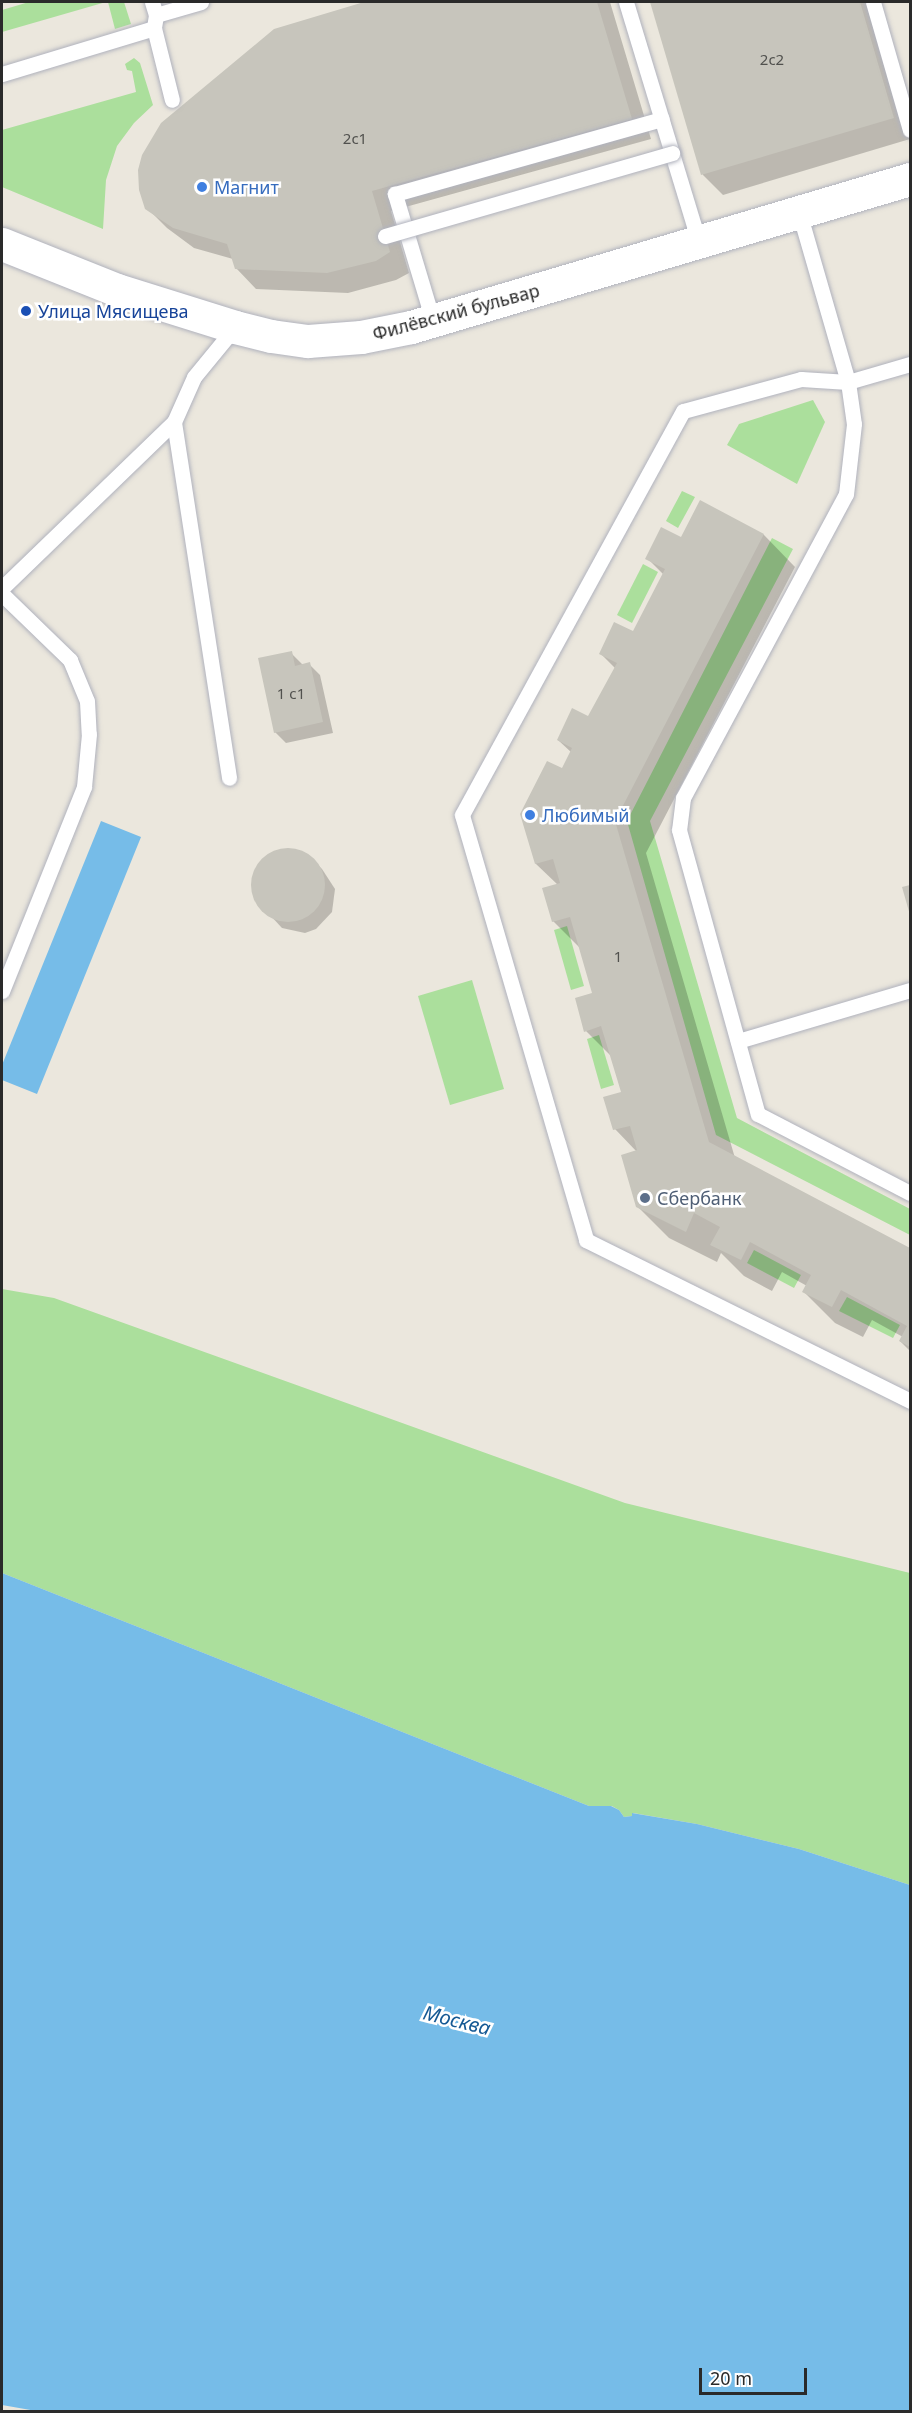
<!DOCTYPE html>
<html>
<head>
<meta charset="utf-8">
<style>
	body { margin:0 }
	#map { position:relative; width:912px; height:2413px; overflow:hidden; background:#ebe7dd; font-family:"Noto Sans",sans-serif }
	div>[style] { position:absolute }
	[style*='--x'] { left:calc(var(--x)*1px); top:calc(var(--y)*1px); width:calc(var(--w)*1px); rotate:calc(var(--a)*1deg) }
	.green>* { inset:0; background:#abdf9c }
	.water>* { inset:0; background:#76bce8 }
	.shadow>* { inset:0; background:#0003 }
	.building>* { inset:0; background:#c7c5bc }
	.round { border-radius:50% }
	.roads { filter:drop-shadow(0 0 2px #b0b2bd) drop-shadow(0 0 2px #b0b2bd) }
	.service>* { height:15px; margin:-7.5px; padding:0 7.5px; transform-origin:7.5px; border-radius:7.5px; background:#fff }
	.tertiary>* { height:33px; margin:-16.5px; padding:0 16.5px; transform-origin:16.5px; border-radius:16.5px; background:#fff }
	.bridges { filter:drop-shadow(0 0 2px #b0b2bd) drop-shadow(0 0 2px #b0b2bd) }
	.service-bridge>* { height:15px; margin:-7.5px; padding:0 7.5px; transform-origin:7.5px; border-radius:7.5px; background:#fff }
	.dots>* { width:16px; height:16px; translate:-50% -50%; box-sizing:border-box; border:3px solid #fff; border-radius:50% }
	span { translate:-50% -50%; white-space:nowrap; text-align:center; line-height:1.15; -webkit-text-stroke:5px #fff; paint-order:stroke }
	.number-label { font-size:15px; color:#51514e }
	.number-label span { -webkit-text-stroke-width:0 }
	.shop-label { font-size:18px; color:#366cbe }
	.left { translate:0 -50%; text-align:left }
	.transit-label { font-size:18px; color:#164399 }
	.street-label { font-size:18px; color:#2a2a2a }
	.service-label { font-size:18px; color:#4e5e75 }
	.water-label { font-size:20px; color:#155994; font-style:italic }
	.frame { position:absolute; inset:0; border:3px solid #2a2a2a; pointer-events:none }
	.scale { position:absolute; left:699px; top:2368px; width:108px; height:27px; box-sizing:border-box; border:3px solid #2a2a2a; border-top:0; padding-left:8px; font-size:18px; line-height:21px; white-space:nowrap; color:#2a2a2a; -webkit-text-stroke:4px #fff; paint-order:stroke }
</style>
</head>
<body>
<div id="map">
	<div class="green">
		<i style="clip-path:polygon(29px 2px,106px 2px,2px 32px,2px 10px)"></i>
		<i style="clip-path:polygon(108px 2px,124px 2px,131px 24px,115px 29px)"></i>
		<i style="clip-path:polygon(134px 58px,140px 63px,153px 105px,134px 123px,117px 146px,106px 180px,103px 229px,2px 187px,2px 130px,136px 92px,132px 71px,127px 70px,125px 64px)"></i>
		<i style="clip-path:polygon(813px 400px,825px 422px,797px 484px,727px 445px,739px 424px)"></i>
		<i style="clip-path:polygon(682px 491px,695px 497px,678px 528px,666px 521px)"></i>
		<i style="clip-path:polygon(772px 538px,793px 549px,650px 821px,737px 1118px,910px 1209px,910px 1235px,716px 1135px,627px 821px)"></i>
		<i style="clip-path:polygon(643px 564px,658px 572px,632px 623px,617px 615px)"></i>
		<i style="clip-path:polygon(567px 926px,584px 986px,571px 990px,554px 930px)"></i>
		<i style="clip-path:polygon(472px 980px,504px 1089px,450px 1105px,418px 996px)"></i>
		<i style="clip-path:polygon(599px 1035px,614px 1085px,601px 1089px,587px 1039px)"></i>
		<i style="clip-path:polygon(754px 1250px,801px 1275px,794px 1288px,747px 1263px)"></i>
		<i style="clip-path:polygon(2px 1289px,54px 1298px,625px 1503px,910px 1573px,910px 1885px,799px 1849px,697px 1824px,633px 1813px,632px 1816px,624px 1817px,619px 1810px,612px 1806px,589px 1806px,2px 1573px)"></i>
		<i style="clip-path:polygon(847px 1297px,900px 1325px,893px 1338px,839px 1311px)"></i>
	</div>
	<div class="water">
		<i style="clip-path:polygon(101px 821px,141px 837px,37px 1094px,2px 1080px,2px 1065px)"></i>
		<i style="clip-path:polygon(2px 1573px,589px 1806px,611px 1806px,619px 1810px,624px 1817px,632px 1816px,632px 1813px,697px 1824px,799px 1849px,910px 1885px,910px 2411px,42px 2412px,2px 2405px)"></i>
	</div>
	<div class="shadow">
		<i style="clip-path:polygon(370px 2px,610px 2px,651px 139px,391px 211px,409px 273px,396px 280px,348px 293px,256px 289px,236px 268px,233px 259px,194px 248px,167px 228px,147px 208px,274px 30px)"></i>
		<i style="clip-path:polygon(651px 2px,873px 2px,910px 128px,910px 139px,723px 195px,703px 175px)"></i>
		<i style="clip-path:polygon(701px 502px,764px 535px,795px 567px,646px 853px,735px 1158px,910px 1249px,910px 1351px,900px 1341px,903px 1337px,872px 1320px,863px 1337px,835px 1323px,804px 1292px,807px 1286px,782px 1272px,772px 1291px,744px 1276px,721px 1253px,717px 1262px,669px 1238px,637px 1206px,637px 1152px,615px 1129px,622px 1093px,612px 1057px,586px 1031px,594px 994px,581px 949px,553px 921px,558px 885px,536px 864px,522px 814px,563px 770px,572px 753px,558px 740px,589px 718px,615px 668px,601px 654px,633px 633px,664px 575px,647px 558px,681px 539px)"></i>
		<i style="clip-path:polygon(291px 653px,303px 665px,309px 664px,320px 675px,333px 733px,286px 743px,275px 732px)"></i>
		<i style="clip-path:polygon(289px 850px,311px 858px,322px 869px,335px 889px,332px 912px,316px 929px,305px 933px,282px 928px,255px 899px,253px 888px,259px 866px,267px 857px)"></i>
	</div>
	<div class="building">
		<i style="clip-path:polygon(364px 2px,597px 2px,632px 119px,372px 191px,390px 252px,376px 261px,327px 273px,235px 269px,227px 244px,173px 228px,145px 209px,139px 190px,138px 170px,142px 155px,161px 123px,274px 29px)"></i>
		<i style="clip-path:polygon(650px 2px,860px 2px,894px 118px,701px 175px)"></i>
		<i style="clip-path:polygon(700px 500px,764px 534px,615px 821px,709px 1142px,910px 1248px,910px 1347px,899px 1341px,907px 1326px,841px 1290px,832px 1307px,802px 1292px,811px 1275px,750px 1242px,741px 1260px,710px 1245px,720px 1227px,694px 1213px,686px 1232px,636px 1207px,621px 1155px,637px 1150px,630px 1126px,613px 1130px,603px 1097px,621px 1092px,601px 1026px,584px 1032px,575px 998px,592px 993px,570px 917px,552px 922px,542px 888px,560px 883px,553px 859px,535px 864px,520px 814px,547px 761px,562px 768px,572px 748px,557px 740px,572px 708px,588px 716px,617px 663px,599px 654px,614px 622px,633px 631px,665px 569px,645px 559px,661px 527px,681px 537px)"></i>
		<i style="clip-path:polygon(292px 651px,295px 666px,310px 662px,323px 722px,274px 733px,258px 658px)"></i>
		<i class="round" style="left:251px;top:848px;width:74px;height:74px"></i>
		<i style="clip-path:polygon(910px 885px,910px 915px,902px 887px)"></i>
	</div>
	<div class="roads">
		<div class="service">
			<i style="--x:152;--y:2;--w:14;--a:73"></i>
			<i style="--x:156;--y:15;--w:47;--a:-16.1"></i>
			<i style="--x:626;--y:2;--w:251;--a:73.1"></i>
			<i style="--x:873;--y:2;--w:133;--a:73.9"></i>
			<i style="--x:156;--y:15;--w:13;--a:99"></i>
			<i style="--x:154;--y:28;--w:74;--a:76"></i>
			<i style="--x:2;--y:74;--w:159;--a:-16.8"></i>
			<i style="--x:799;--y:212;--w:177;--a:73.9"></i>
			<i style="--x:848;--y:382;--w:42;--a:81.9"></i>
			<i style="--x:854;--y:424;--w:70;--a:96.5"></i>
			<i style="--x:846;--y:494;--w:345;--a:118.2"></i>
			<i style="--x:683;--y:798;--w:32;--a:97"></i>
			<i style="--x:679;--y:830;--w:295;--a:74.5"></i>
			<i style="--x:758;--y:1114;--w:171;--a:27.5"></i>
			<i style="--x:433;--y:321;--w:133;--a:-106.7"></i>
			<i style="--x:395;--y:194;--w:277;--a:-15.7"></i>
			<i style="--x:910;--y:364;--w:65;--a:163.8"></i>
			<i style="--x:848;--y:382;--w:47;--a:-176.3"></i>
			<i style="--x:801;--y:379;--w:122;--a:164.8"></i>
			<i style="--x:683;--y:411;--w:460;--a:118.7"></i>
			<i style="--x:462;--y:815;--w:443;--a:73.7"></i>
			<i style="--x:586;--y:1240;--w:362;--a:26.4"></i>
			<i style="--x:174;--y:422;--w:360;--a:81.2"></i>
			<i style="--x:2;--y:588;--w:239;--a:-44"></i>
			<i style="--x:174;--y:422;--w:49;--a:-66"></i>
			<i style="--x:194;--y:377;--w:65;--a:-50.6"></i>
			<i style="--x:2;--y:594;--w:95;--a:44.1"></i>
			<i style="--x:70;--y:660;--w:44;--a:67.5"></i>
			<i style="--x:87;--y:701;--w:33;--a:87"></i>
			<i style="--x:89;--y:734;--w:53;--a:95.4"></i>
			<i style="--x:84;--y:787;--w:220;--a:111.9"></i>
			<i style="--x:738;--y:1041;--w:179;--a:-16.5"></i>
		</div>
		<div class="tertiary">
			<i style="--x:2;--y:244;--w:124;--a:21.8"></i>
			<i style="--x:117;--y:290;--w:124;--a:17.4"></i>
			<i style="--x:235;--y:327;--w:37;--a:14"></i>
			<i style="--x:271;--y:336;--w:37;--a:8"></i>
			<i style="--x:308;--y:341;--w:53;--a:-4.3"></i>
			<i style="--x:361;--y:337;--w:51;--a:-11.3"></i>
			<i style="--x:411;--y:327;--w:520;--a:-16.52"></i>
		</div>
	</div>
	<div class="bridges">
		<div class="service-bridge">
			<i style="--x:385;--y:236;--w:299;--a:-16.1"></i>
		</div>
	</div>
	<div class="dots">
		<i style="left:202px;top:187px;background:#3f7fe0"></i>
		<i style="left:26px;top:311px;background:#1a4fb4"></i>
		<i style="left:530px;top:815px;background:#3f7fe0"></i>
		<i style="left:645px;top:1198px;background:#5c6f8a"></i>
	</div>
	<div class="number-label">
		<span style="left:772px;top:60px">2c2</span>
		<span style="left:355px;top:139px">2c1</span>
		<span style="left:291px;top:694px">1 с1</span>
		<span style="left:618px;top:957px">1</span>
	</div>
	<div class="shop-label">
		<span class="left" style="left:214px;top:187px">Магнит</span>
		<span class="left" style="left:542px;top:815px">Любимый</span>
	</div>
	<div class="transit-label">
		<span class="left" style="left:38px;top:311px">Улица Мясищева</span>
	</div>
	<div class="street-label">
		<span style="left:456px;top:312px;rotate:-15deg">Филёвский бульвар</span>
	</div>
	<div class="service-label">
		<span class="left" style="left:657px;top:1198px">Сбербанк</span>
	</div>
	<div class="water-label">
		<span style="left:457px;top:2020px;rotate:14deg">Москва</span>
	</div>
	<div class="frame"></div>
	<div class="scale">20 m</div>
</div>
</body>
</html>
